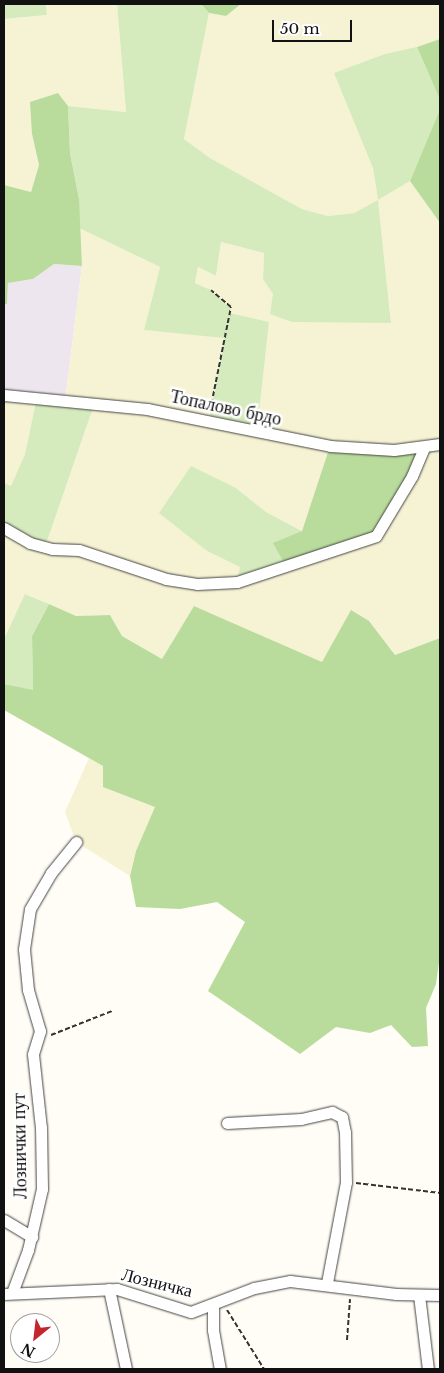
<!DOCTYPE html>
<html>
<head>
<meta charset="utf-8">
<style>
	body { margin:0 }
	#map { position:relative; width:444px; height:1373px; overflow:hidden; background:#fffdf5; font-family:"Libre Baskerville",serif }
	div>[style] { position:absolute }
	[style*='--x'] { left:calc(var(--x)*1px); top:calc(var(--y)*1px); width:calc(var(--w)*1px); rotate:calc(var(--a)*1deg) }
	.industrial>* { inset:0; background:#eee6ef }
	.farmland>* { inset:0; background:#f6f3d4 }
	.green>* { inset:0; background:#d5ebbd }
	.forest>* { inset:0; background:#b9dc9c }
	.path>* { height:2px; margin-top:-1px; transform-origin:0; background:repeating-linear-gradient(90deg,#333 0 5px,transparent 0 7.5px) }
	.roads { filter:drop-shadow(0 0 1px #444) drop-shadow(0 0 1px #444) }
	.minor>* { height:11px; margin:-5.5px; padding:0 5.5px; transform-origin:5.5px; border-radius:5.5px; background:#fff }
	span { translate:-50% -50%; white-space:nowrap; text-align:center; line-height:1.15; -webkit-text-stroke:5px #fff; paint-order:stroke }
	.street-label { font-size:18px; color:#111 }
	.frame { position:absolute; inset:0; border:5px solid #111; pointer-events:none }
	.north { position:absolute; left:10px; top:1313px; width:50px; height:50px; box-sizing:border-box; background:#fff; border:1px solid #a0a0a0; border-radius:50%; rotate:209deg; font-size:14px; font-weight:700; line-height:20px; text-align:center; color:#111 }
	.north::after { content:''; display:block; margin:auto; width:18px; height:22px; background:#c4262e; clip-path:polygon(50% 0,100% 100%,50% 72%,0 100%) }
	.scale { position:absolute; left:272px; top:20px; width:80px; height:22px; box-sizing:border-box; border:2px solid #111; border-top:0; padding-left:6px; font-size:15px; line-height:18px; white-space:nowrap; color:#111; -webkit-text-stroke:4px #fff; paint-order:stroke }
</style>
</head>
<body>
<div id="map">
	<div class="industrial">
		<i style="clip-path:polygon(54px 264px,82px 266px,65px 402px,4px 395px,4px 304px,7px 303px,8px 283px,33px 279px)"></i>
	</div>
	<div class="farmland">
		<i style="clip-path:polygon(46px 4px,117px 4px,126px 112px,68px 106px,58px 93px,32px 134px,39px 165px,31px 192px,4px 185px,4px 19px,47px 15px)"></i>
		<i style="clip-path:polygon(evenodd,241px 4px,440px 4px,440px 39px,417px 47px,373px 168px,378px 200px,410px 181px,440px 223px,440px 638px,395px 655px,369px 621px,322px 662px,194px 606px,162px 659px,122px 636px,110px 615px,76px 616px,26px 594px,4px 639px,4px 530px,45px 547px,94px 405px,65px 402px,82px 266px,79px 228px,160px 267px,144px 330px,224px 337px,218px 367px,257px 432px,269px 322px,229px 313px,211px 290px,195px 283px,198px 267px,216px 276px,221px 242px,264px 253px,263px 278px,292px 322px,391px 322px,378px 201px,354px 213px,328px 216px,302px 209px,210px 158px,184px 139px,209px 13px,226px 16px,241px 4px,330px 446px,329px 550px,237px 581px,241px 567px,207px 551px,188px 534px,236px 488px,266px 512px,302px 531px,330px 446px)"></i>
		<i style="clip-path:polygon(4px 395px,37px 399px,25px 454px,11px 487px,4px 483px)"></i>
		<i style="clip-path:polygon(89px 758px,103px 766px,130px 796px,156px 807px,136px 851px,130px 876px,76px 842px,65px 812px)"></i>
	</div>
	<div class="green">
		<i style="clip-path:polygon(4px 4px,46px 4px,47px 15px,4px 19px)"></i>
		<i style="clip-path:polygon(117px 4px,201px 4px,209px 13px,184px 139px,210px 158px,302px 209px,328px 216px,354px 213px,378px 200px,373px 168px,334px 73px,385px 54px,417px 47px,440px 100px,440px 109px,410px 181px,378px 200px,391px 323px,292px 322px,270px 314px,273px 294px,263px 279px,264px 253px,221px 242px,216px 276px,198px 267px,195px 283px,211px 290px,231px 307px,230px 313px,269px 322px,257px 432px,209px 421px,224px 338px,144px 330px,160px 267px,79px 228px,79px 199px,70px 153px,68px 106px,126px 112px)"></i>
		<i style="clip-path:polygon(36px 402px,94px 405px,45px 547px,4px 530px,4px 483px,11px 486px,25px 454px)"></i>
		<i style="clip-path:polygon(191px 466px,236px 488px,266px 512px,302px 531px,287px 568px,237px 582px,240px 567px,207px 551px,159px 513px)"></i>
		<i style="clip-path:polygon(25px 594px,49px 604px,32px 636px,33px 691px,4px 684px,4px 639px)"></i>
	</div>
	<div class="forest">
		<i style="clip-path:polygon(201px 4px,241px 4px,226px 16px,209px 13px)"></i>
		<i style="clip-path:polygon(440px 39px,440px 100px,417px 47px)"></i>
		<i style="clip-path:polygon(58px 93px,68px 106px,70px 153px,79px 199px,82px 266px,54px 264px,33px 279px,8px 283px,7px 304px,4px 304px,4px 185px,31px 192px,39px 165px,32px 134px,30px 102px)"></i>
		<i style="clip-path:polygon(440px 109px,440px 223px,410px 181px)"></i>
		<i style="clip-path:polygon(330px 446px,424px 448px,376px 536px,287px 568px,273px 543px,302px 531px)"></i>
		<i style="clip-path:polygon(49px 604px,76px 616px,110px 615px,122px 636px,162px 659px,194px 606px,322px 662px,351px 610px,369px 621px,395px 655px,440px 638px,440px 955px,436px 984px,426px 1008px,428px 1046px,412px 1047px,391px 1025px,370px 1033px,336px 1027px,300px 1054px,208px 991px,245px 922px,217px 902px,180px 909px,136px 907px,130px 876px,136px 851px,155px 807px,103px 787px,103px 766px,4px 710px,4px 684px,33px 690px,32px 636px)"></i>
	</div>
	<div class="path">
		<i style="--x:210;--y:411;--w:106;--a:-78.6"></i>
		<i style="--x:231;--y:307;--w:26;--a:-140"></i>
		<i style="--x:51;--y:1035;--w:66;--a:-21.5"></i>
		<i style="--x:356;--y:1183;--w:85;--a:6.8"></i>
		<i style="--x:227;--y:1310;--w:70;--a:57.9"></i>
		<i style="--x:347;--y:1340;--w:41;--a:-85.8"></i>
	</div>
	<div class="roads">
		<div class="minor">
			<i style="--x:4;--y:395;--w:144;--a:5.6"></i>
			<i style="--x:147;--y:409;--w:187;--a:11.4"></i>
			<i style="--x:330;--y:446;--w:64;--a:3.6"></i>
			<i style="--x:394;--y:450;--w:46;--a:-7.4"></i>
			<i style="--x:4;--y:528;--w:30;--a:30"></i>
			<i style="--x:30;--y:543;--w:23;--a:15"></i>
			<i style="--x:52;--y:549;--w:27;--a:2"></i>
			<i style="--x:79;--y:550;--w:92;--a:18.4"></i>
			<i style="--x:166;--y:579;--w:31;--a:9"></i>
			<i style="--x:197;--y:584;--w:40;--a:-2.9"></i>
			<i style="--x:237;--y:582;--w:146;--a:-18.3"></i>
			<i style="--x:376;--y:536;--w:70;--a:-59"></i>
			<i style="--x:412;--y:476;--w:30;--a:-67"></i>
			<i style="--x:227;--y:1123;--w:74;--a:-3.1"></i>
			<i style="--x:301;--y:1119;--w:32;--a:-13"></i>
			<i style="--x:332;--y:1112;--w:11;--a:27"></i>
			<i style="--x:342;--y:1117;--w:15;--a:79"></i>
			<i style="--x:345;--y:1132;--w:50;--a:88.9"></i>
			<i style="--x:346;--y:1182;--w:103;--a:100.7"></i>
			<i style="--x:4;--y:1220;--w:33;--a:31"></i>
			<i style="--x:109;--y:1289;--w:82;--a:78"></i>
			<i style="--x:12;--y:1293;--w:46;--a:-69.6"></i>
			<i style="--x:28;--y:1250;--w:63;--a:-77.1"></i>
			<i style="--x:42;--y:1189;--w:61;--a:-90.9"></i>
			<i style="--x:41;--y:1128;--w:74;--a:-96.2"></i>
			<i style="--x:33;--y:1054;--w:24;--a:-73"></i>
			<i style="--x:40;--y:1031;--w:43;--a:-106.3"></i>
			<i style="--x:28;--y:990;--w:41;--a:-95.6"></i>
			<i style="--x:24;--y:949;--w:40;--a:-81.5"></i>
			<i style="--x:30;--y:909;--w:42;--a:-59.7"></i>
			<i style="--x:51;--y:873;--w:40;--a:-51"></i>
			<i style="--x:4;--y:1294;--w:113;--a:-2.5"></i>
			<i style="--x:117;--y:1289;--w:77;--a:17.3"></i>
			<i style="--x:191;--y:1312;--w:67;--a:-20.9"></i>
			<i style="--x:254;--y:1288;--w:37;--a:-11"></i>
			<i style="--x:290;--y:1281;--w:107;--a:7"></i>
			<i style="--x:396;--y:1294;--w:44;--a:1.3"></i>
			<i style="--x:419;--y:1295;--w:75;--a:83.1"></i>
			<i style="--x:213;--y:1306;--w:24;--a:90"></i>
			<i style="--x:213;--y:1330;--w:40;--a:80"></i>
		</div>
	</div>
	<div class="street-label">
		<span style="left:226px;top:408px;rotate:12deg">Топалово брдо</span>
		<span style="left:20px;top:1146px;rotate:-91deg">Лознички пут</span>
		<span style="left:157px;top:1283px;rotate:14deg">Лозничка</span>
	</div>
	<div class="frame"></div>
	<div class="north">N</div>
	<div class="scale">50 m</div>
</div>
</body>
</html>
